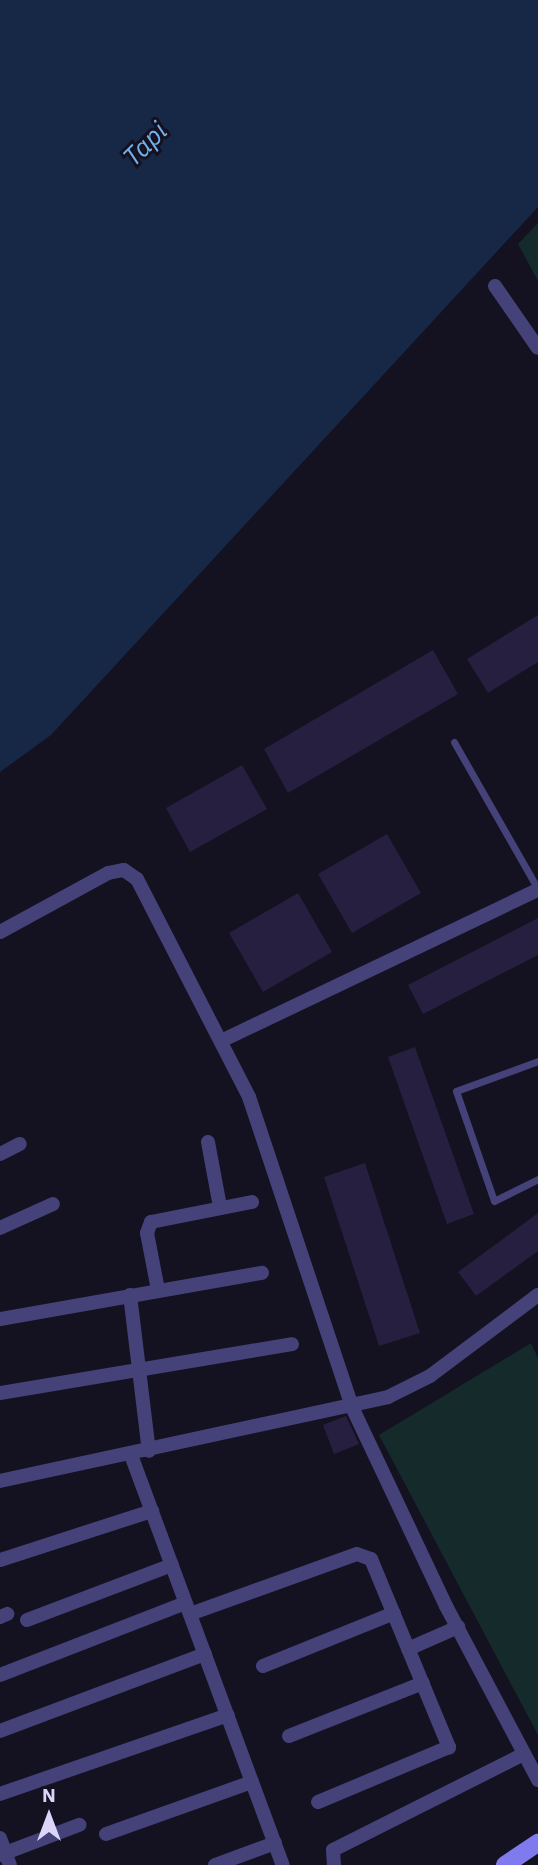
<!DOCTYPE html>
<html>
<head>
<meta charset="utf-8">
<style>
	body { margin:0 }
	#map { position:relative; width:538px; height:1865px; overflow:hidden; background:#141121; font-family:"IBM Plex Sans",sans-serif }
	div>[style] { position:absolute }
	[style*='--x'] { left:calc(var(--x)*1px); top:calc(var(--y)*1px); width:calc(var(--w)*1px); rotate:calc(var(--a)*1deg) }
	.green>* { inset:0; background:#152a2a }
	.water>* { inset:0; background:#162845 }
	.building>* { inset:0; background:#261f3f }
	.lane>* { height:7px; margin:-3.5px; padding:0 3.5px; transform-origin:3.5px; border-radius:3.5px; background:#45427a }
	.street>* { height:14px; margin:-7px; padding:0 7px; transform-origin:7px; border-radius:7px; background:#45427a }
	.secondary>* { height:18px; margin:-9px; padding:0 9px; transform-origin:9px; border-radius:9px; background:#7f7aed }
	span { translate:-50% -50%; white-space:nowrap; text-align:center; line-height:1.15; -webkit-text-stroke:6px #141121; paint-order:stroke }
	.water-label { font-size:26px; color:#72b1ec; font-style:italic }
	.north { position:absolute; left:14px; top:1781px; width:70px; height:70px; -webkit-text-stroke:5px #141121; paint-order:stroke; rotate:0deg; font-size:19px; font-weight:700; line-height:28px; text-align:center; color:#dbd6f9 }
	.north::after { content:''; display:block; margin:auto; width:24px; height:32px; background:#dbd6f9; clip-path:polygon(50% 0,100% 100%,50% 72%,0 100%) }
</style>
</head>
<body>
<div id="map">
	<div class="green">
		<i style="clip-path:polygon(538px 223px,538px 281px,518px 244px)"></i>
		<i style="clip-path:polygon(531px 1343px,538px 1358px,538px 1735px,379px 1435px)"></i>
	</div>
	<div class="water">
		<i style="clip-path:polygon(0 0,538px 0,538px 207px,51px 735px,0 772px)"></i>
	</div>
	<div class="building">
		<i style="clip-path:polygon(538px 615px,538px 662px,488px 693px,467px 659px)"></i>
		<i style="clip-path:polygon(433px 650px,458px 694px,288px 793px,264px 749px)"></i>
		<i style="clip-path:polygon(242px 765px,267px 809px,190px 852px,166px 808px)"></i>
		<i style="clip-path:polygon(387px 834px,421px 893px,352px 933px,318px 874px)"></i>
		<i style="clip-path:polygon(298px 893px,332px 952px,263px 992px,229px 933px)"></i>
		<i style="clip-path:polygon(538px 918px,538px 955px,423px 1014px,408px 985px)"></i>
		<i style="clip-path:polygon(415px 1047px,474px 1214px,447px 1224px,388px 1057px)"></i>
		<i style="clip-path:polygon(365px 1163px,420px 1333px,379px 1346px,324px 1177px)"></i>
		<i style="clip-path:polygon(538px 1213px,538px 1251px,476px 1296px,458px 1272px)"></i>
		<i style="clip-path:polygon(346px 1416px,359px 1444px,334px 1454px,323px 1425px)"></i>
	</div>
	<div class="lane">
		<i style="--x:454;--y:742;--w:169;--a:60.3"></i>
		<i style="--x:538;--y:1061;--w:87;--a:159.9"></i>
		<i style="--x:456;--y:1091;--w:116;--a:70.9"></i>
		<i style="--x:494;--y:1201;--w:49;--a:-26.6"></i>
	</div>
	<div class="street">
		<i style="--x:495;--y:286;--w:75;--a:55.3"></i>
		<i style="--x:0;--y:932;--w:123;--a:-28.6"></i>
		<i style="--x:108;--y:873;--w:16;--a:-11"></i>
		<i style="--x:124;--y:870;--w:16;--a:35"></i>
		<i style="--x:137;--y:879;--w:245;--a:62.8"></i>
		<i style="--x:249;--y:1097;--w:327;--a:71.6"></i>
		<i style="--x:352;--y:1407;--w:220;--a:64.7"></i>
		<i style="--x:446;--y:1606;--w:197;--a:62.1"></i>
		<i style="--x:221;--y:1041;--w:351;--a:-25.5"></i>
		<i style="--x:208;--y:1142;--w:66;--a:79.5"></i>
		<i style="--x:0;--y:1154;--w:22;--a:-27"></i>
		<i style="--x:0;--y:1228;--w:58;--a:-24.4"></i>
		<i style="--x:158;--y:1290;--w:58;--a:-100.9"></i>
		<i style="--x:147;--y:1233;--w:12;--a:-70"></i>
		<i style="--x:151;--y:1222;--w:103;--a:-11.2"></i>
		<i style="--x:130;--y:1295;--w:157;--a:83.1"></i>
		<i style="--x:0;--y:1319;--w:266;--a:-10"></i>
		<i style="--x:0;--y:1393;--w:296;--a:-9.5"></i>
		<i style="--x:131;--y:1455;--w:437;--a:69.7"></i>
		<i style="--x:0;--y:1481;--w:397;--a:-12.2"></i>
		<i style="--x:388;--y:1397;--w:47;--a:-26.6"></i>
		<i style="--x:430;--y:1376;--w:135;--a:-36.9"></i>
		<i style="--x:0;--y:1560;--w:160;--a:-17.9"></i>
		<i style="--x:190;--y:1614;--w:177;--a:-19.8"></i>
		<i style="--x:357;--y:1554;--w:15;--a:20"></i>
		<i style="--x:371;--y:1559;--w:204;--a:67.5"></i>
		<i style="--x:449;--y:1747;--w:142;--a:157.2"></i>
		<i style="--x:0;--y:1617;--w:8;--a:-23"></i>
		<i style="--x:27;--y:1620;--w:155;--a:-20.8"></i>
		<i style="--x:408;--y:1649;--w:55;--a:-23.7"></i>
		<i style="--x:263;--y:1666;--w:141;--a:-22"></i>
		<i style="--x:0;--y:1675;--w:199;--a:-21.2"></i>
		<i style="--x:0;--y:1731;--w:219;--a:-20.6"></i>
		<i style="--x:289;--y:1736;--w:144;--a:-21.6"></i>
		<i style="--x:0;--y:1794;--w:241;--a:-19.1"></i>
		<i style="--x:106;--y:1834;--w:155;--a:-19.6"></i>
		<i style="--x:0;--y:1838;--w:29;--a:70"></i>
		<i style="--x:0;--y:1855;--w:85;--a:-20.8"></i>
		<i style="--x:215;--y:1865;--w:64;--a:-20.1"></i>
		<i style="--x:334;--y:1865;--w:15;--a:-94"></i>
		<i style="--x:333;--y:1850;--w:214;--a:-26.7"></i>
	</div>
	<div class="secondary">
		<i style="--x:505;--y:1865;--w:40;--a:-34"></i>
	</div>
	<div class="water-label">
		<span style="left:145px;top:144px;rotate:-45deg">Tapi</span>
	</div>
	<div class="north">N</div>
</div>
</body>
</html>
